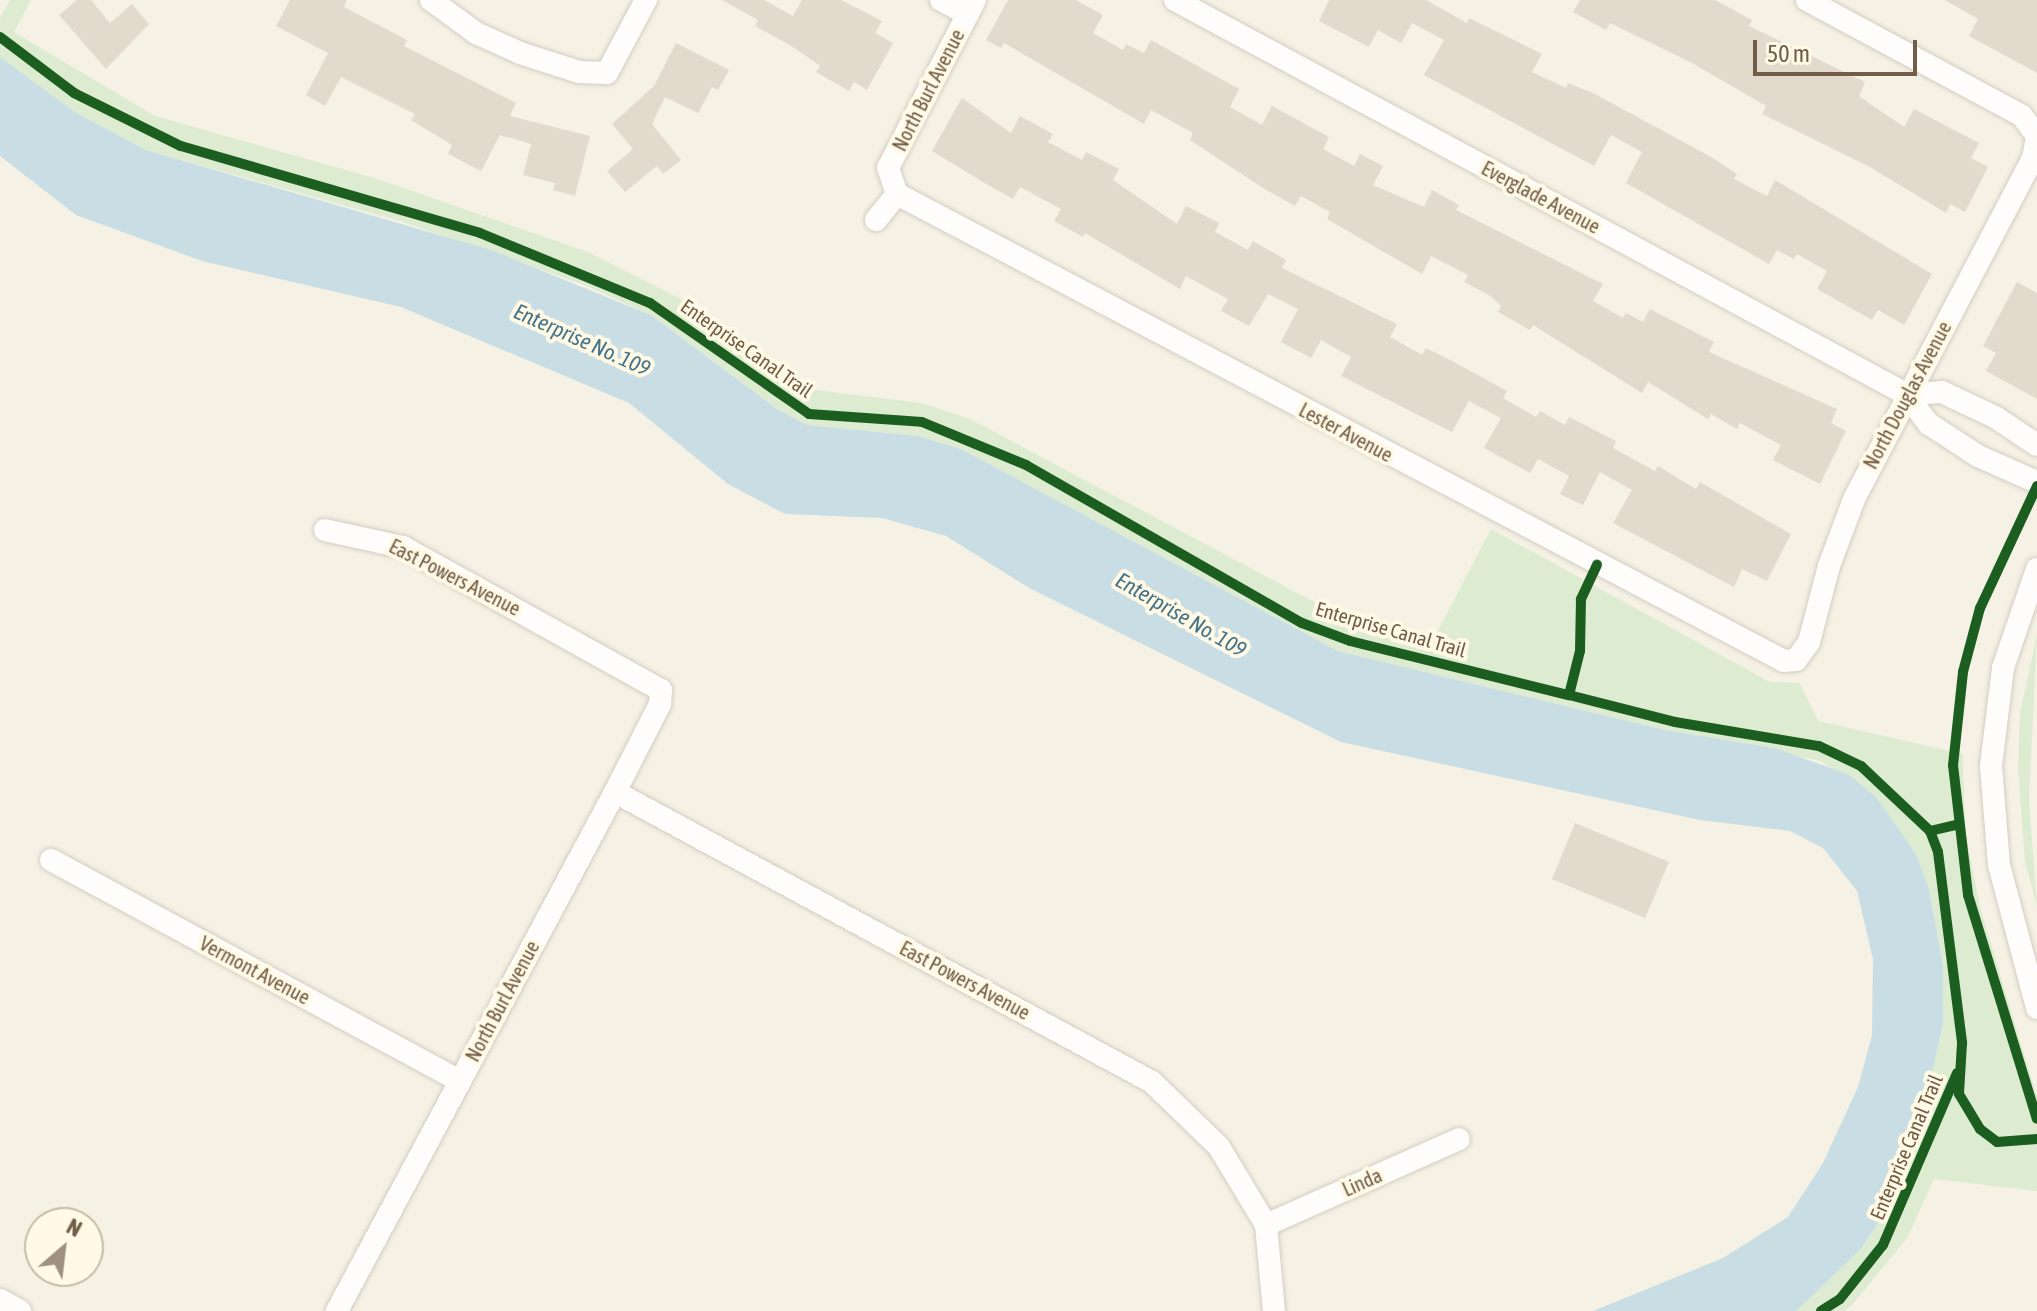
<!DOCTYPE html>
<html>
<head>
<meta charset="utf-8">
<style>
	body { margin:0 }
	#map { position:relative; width:2037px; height:1311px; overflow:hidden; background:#f5f2e5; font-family:"Asap Condensed",sans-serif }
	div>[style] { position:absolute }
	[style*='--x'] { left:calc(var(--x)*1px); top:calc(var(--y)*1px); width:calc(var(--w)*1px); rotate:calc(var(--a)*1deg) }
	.green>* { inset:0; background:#ddecd0 }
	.water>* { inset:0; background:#c8dee4 }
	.building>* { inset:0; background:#e1dacd }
	.roads { filter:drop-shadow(0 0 2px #d3cdc1) drop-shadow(0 0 2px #d3cdc1) }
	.minor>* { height:22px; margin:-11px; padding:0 11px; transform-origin:11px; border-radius:11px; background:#fefdfb }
	.cycleway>* { height:10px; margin:-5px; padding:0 5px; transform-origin:5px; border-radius:5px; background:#1b5e20 }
	span { translate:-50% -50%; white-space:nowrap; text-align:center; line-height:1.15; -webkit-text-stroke:8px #fff9e5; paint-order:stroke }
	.street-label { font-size:20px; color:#715d48 }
	.water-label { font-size:22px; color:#45748a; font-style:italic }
	.north { position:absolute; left:24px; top:1207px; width:80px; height:80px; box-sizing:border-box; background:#fff9e5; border:2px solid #c6bba6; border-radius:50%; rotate:28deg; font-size:22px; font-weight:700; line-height:32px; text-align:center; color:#715d48 }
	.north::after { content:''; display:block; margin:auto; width:28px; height:36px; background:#9f917f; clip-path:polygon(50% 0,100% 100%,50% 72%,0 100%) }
	.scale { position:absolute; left:1753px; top:40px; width:164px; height:36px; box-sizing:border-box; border:4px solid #715d48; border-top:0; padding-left:10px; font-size:24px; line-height:28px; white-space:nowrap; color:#715d48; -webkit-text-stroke:6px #fff9e5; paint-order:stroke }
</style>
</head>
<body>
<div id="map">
	<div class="green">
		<i style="clip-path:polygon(10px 0,31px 0,14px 32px,155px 116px,378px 179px,588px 252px,707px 312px,816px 390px,922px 403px,970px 419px,1335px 613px,1432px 642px,1491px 529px,1770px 682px,1800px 683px,1818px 721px,1963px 754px,1965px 831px,1980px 907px,2037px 1097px,2037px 1191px,1934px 1179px,1907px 1238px,1852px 1305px,1845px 1311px,1796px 1311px,1861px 1249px,1882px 1217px,1922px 1112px,1943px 1024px,1943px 965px,1929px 889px,1916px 854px,1877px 798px,1821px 761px,1665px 730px,1338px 651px,961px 449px,918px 436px,807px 425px,777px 409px,651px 315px,582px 284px,403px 222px,146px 150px,75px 112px,0 57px,0 18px)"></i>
		<i style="clip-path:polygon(2037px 635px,2029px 800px,2037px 906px,2025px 862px,2018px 769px,2020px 713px)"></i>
	</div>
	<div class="water">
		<i style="clip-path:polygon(0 57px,75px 112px,146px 150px,491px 250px,651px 315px,777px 409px,807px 425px,918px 436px,961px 449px,1338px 651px,1665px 730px,1774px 748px,1848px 774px,1877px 798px,1916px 854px,1929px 889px,1943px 965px,1943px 1024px,1933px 1068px,1882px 1217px,1861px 1249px,1796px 1311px,1593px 1311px,1723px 1258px,1788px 1217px,1823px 1163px,1858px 1087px,1872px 1035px,1873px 959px,1857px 891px,1823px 848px,1790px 831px,1700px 820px,1341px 742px,1031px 589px,946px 536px,882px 518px,785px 514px,728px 484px,629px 403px,401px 307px,202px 261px,76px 215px,0 156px)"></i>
	</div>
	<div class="building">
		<i style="clip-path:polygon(77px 0,91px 0,110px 23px,132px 4px,149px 24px,106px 69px,59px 15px)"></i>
		<i style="clip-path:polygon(290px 0,347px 0,344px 7px,407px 40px,404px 46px,516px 103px,510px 116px,590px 136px,575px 196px,553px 190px,555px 183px,523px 175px,531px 144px,500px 135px,481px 171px,448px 154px,452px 145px,411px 120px,415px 114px,341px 77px,325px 106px,306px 95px,328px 53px,276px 26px)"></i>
		<i style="clip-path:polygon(722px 0,764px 0,793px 16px,802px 0,841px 0,882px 21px,875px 33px,893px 43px,867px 90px,854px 82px,849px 91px,816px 72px,820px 66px,793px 47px,755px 26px,758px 20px)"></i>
		<i style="clip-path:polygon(1008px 0,1076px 0,1103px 15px,1093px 33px,1123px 50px,1126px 44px,1144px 53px,1151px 40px,1239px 89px,1230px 107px,1262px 125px,1272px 106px,1329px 137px,1323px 149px,1354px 166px,1360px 154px,1383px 166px,1373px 185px,1424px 207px,1432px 190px,1459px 205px,1456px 210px,1603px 284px,1593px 301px,1623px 318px,1626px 313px,1643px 322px,1650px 309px,1714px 342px,1709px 352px,1837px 409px,1831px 423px,1846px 431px,1820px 484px,1773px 460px,1781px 445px,1740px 423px,1737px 429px,1711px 414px,1708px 419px,1648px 382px,1642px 393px,1533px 325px,1530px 330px,1498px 312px,1501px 306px,1489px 295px,1464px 282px,1468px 275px,1431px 256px,1422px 274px,1327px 219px,1330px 212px,1301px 196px,1295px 206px,1263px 188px,1190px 140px,1193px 133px,1151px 110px,1144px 124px,1004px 43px,1001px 48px,986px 40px)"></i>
		<i style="clip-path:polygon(1329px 0,1426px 0,1467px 23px,1469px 18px,1542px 54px,1532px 72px,1566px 88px,1568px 83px,1595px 94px,1711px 157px,1737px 174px,1734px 179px,1767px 196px,1775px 180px,1932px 274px,1904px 325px,1878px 310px,1872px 320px,1817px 289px,1827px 271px,1797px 254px,1794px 259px,1777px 250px,1769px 264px,1626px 183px,1642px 152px,1611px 135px,1594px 166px,1424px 75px,1444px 40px,1412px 23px,1401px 43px,1378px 30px,1369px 47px,1319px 21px)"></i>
		<i style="clip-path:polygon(1580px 0,1715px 0,1752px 20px,1749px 26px,1865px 82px,1859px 96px,1904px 127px,1914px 109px,1979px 143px,1971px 158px,1988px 167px,1965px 212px,1950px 204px,1946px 213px,1868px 166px,1762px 114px,1766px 106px,1692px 63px,1610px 23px,1606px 30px,1573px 12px)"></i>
		<i style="clip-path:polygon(1945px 0,2037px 0,2037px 73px,1969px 36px,1978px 19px)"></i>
		<i style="clip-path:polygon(676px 43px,729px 70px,718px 90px,712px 87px,698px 113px,665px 97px,652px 124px,681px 160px,663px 174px,657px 166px,625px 192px,607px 171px,633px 149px,612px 124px,654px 86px)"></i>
		<i style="clip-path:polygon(962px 98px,1011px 133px,1020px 116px,1053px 134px,1048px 142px,1082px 160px,1086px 152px,1119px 169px,1113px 180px,1177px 224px,1186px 206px,1219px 223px,1215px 232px,1248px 250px,1253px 241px,1286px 260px,1282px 268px,1397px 324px,1390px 337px,1422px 355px,1426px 348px,1452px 361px,1507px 391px,1503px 398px,1536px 417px,1540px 411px,1565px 425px,1569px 417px,1616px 441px,1613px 448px,1655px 471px,1658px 466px,1696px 489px,1700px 482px,1791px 534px,1767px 581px,1742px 569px,1734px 587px,1613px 523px,1632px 490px,1600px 472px,1583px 505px,1560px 494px,1569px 476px,1538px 459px,1530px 473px,1484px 448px,1501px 418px,1469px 401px,1452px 432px,1341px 376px,1351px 357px,1321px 340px,1311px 358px,1281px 342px,1298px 309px,1268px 294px,1249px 326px,1221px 311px,1228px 299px,1186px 276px,1180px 289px,1085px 233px,1083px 237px,1054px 221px,1061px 209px,1020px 187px,1013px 199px,983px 182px,932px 151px)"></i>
		<i style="clip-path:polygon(2017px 282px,2037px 293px,2037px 399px,1986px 371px,1996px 353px,1983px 346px)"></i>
		<i style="clip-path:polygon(1575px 823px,1669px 862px,1645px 918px,1552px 879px)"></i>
	</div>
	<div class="roads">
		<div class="minor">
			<i style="--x:431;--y:0;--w:56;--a:36.3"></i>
			<i style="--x:476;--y:33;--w:48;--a:24.4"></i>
			<i style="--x:520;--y:53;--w:62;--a:17.9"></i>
			<i style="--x:579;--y:72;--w:28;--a:2"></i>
			<i style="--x:607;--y:73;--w:83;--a:-61.9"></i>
			<i style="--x:941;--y:0;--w:30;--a:28"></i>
			<i style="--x:1175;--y:0;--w:830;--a:28.32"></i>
			<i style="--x:1906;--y:394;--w:38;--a:53"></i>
			<i style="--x:1929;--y:424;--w:59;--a:33.1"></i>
			<i style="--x:1978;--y:456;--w:64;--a:23.8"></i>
			<i style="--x:1807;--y:0;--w:244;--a:28.3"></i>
			<i style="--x:2022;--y:116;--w:25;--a:53"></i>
			<i style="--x:897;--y:194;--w:1002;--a:27.77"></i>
			<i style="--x:1784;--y:661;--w:12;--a:-5"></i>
			<i style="--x:1796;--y:660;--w:22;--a:-54"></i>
			<i style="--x:1809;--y:642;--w:79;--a:-75.3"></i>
			<i style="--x:1829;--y:566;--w:72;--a:-69.5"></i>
			<i style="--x:1854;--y:499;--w:385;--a:-62.3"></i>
			<i style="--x:2033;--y:158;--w:20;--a:-79"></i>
			<i style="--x:876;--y:220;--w:33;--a:-51"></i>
			<i style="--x:897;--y:194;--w:28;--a:-109"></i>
			<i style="--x:888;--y:168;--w:189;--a:-62.6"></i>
			<i style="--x:1906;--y:394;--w:36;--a:-3"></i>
			<i style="--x:1942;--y:392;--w:59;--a:25.3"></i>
			<i style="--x:1995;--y:417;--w:50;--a:33.7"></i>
			<i style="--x:325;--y:530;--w:80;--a:12.3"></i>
			<i style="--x:403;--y:547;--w:295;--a:29"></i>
			<i style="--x:661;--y:690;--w:14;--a:94"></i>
			<i style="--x:660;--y:704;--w:99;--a:117.1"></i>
			<i style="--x:615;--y:792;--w:589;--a:118.18"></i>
			<i style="--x:2037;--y:569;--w:105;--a:109"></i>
			<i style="--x:2003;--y:668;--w:99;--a:97"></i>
			<i style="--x:1991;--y:766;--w:99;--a:85.4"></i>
			<i style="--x:1999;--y:865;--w:148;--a:75.1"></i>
			<i style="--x:615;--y:792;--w:610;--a:28.37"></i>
			<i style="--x:1152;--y:1082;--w:93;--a:44.1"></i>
			<i style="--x:1219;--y:1147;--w:91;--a:58.9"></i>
			<i style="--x:1266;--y:1225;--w:86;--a:84.7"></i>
			<i style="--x:51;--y:860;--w:464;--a:28.4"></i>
			<i style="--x:1266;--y:1225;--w:211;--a:-24"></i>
			<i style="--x:0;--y:1300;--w:23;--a:29"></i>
		</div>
	</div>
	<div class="cycleway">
		<i style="--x:0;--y:37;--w:93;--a:37.1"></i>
		<i style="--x:74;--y:93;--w:119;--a:26.4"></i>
		<i style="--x:181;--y:146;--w:311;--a:16.2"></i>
		<i style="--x:480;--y:233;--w:184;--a:22.4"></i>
		<i style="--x:650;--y:303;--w:194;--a:34.9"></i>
		<i style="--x:809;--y:414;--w:113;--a:4"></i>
		<i style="--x:922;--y:422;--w:113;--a:22.5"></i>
		<i style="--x:1026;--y:465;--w:318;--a:29.8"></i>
		<i style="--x:1302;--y:623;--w:51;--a:20.6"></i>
		<i style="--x:1350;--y:641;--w:226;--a:13.9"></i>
		<i style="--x:1569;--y:695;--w:45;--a:-76"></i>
		<i style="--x:1580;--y:651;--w:52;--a:-88.9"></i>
		<i style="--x:1581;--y:599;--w:38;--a:-65"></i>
		<i style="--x:2037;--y:486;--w:135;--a:115"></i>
		<i style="--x:1980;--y:608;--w:66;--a:104.9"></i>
		<i style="--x:1963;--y:672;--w:94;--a:96.1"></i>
		<i style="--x:1953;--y:765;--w:131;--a:83.4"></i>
		<i style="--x:1968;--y:895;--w:234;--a:72.9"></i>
		<i style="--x:1569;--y:695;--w:109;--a:14.3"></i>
		<i style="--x:1675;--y:722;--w:146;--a:9.5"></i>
		<i style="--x:1819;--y:746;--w:47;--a:25.5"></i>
		<i style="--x:1861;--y:766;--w:95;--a:43.3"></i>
		<i style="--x:1930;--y:831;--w:28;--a:-13"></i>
		<i style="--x:1930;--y:831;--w:22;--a:69"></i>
		<i style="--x:1938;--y:852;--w:193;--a:82.8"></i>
		<i style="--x:1962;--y:1043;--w:51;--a:93.4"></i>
		<i style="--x:1959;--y:1094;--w:41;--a:59"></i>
		<i style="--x:1980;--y:1129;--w:21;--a:37"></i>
		<i style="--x:1997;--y:1142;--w:40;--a:-4.3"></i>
		<i style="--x:1821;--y:1311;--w:22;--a:-32"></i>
		<i style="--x:1840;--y:1299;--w:69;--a:-51.5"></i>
		<i style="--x:1883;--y:1245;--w:187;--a:-66.7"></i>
	</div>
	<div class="street-label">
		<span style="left:928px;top:90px;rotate:-63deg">North Burl Avenue</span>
		<span style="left:1541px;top:197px;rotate:28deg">Everglade Avenue</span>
		<span style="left:747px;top:348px;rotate:35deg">Enterprise Canal Trail</span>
		<span style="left:1907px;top:395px;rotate:-62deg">North Douglas Avenue</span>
		<span style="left:1346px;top:432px;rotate:28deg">Lester Avenue</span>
		<span style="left:455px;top:577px;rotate:27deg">East Powers Avenue</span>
		<span style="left:1391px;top:629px;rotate:16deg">Enterprise Canal Trail</span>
		<span style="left:255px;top:970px;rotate:28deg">Vermont Avenue</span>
		<span style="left:965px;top:980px;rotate:28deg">East Powers Avenue</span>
		<span style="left:502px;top:1001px;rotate:-62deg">North Burl Avenue</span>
		<span style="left:1906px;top:1147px;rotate:-67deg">Enterprise Canal Trail</span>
		<span style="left:1362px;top:1182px;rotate:-24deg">Linda</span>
	</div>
	<div class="water-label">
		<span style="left:582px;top:340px;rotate:24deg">Enterprise No. 109</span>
		<span style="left:1181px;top:615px;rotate:30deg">Enterprise No. 109</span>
	</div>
	<div class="north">N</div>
	<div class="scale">50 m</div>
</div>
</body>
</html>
